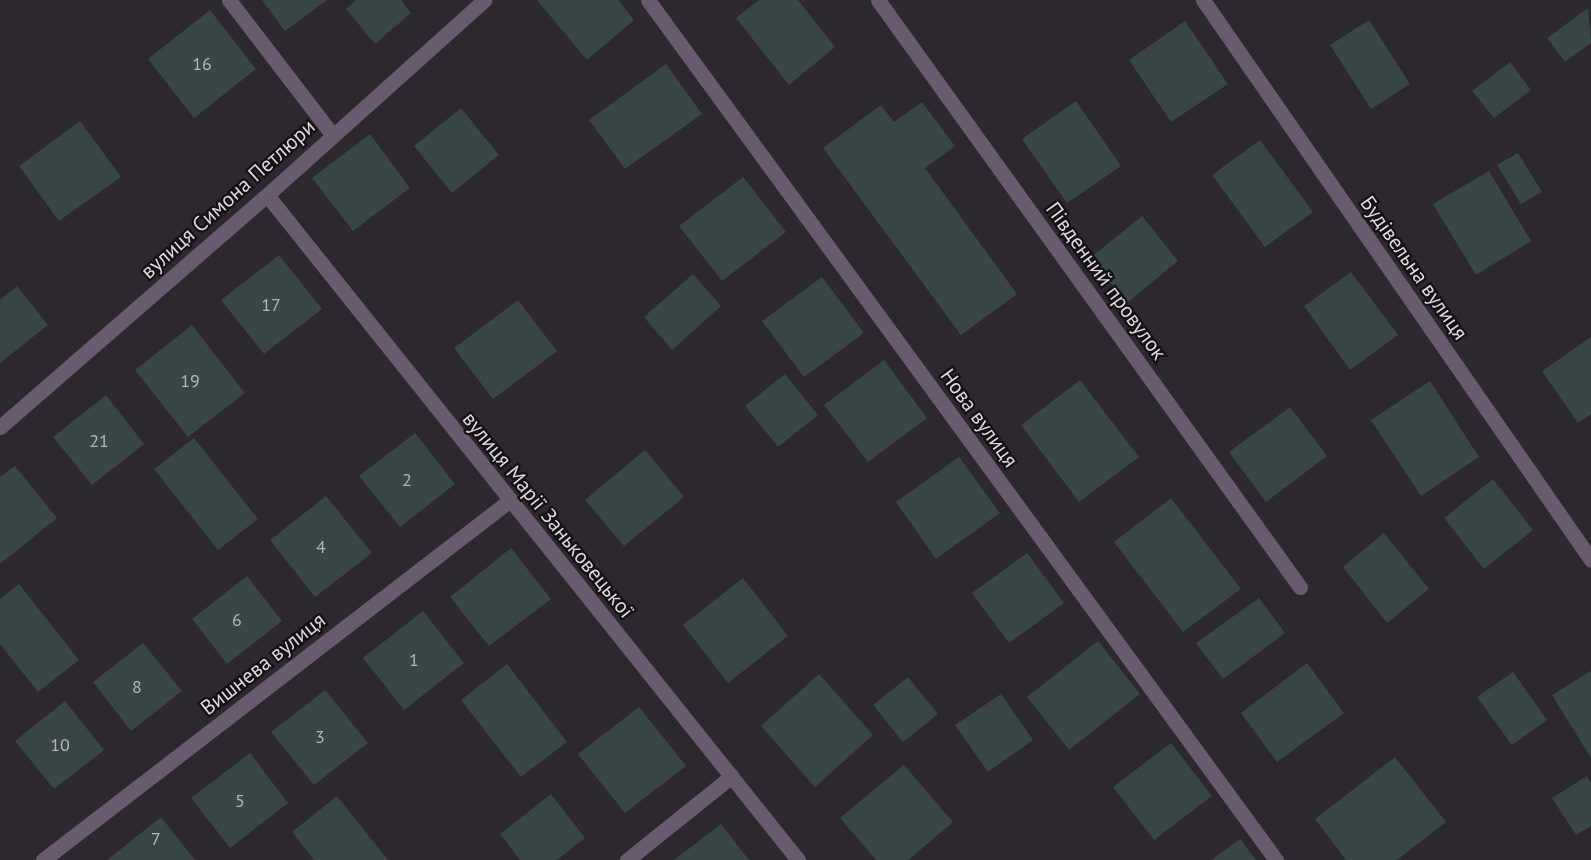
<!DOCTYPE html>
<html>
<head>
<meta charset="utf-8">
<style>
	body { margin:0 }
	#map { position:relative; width:1591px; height:860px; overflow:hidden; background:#2d2730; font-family:"PT Sans",sans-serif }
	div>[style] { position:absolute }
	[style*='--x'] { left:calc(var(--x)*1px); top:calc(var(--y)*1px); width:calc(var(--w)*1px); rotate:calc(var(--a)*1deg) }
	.building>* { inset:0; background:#384646 }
	.minor>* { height:15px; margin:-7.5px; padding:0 7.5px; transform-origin:7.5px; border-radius:7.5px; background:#695a70 }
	span { translate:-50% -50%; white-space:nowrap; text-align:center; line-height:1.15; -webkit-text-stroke:4.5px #141115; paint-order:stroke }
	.number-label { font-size:18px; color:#b4b4b9 }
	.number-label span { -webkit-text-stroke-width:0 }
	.street-label { font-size:21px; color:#ddd9df }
</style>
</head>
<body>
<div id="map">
	<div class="building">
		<i style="clip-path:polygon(262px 0,327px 0,285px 31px)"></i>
		<i style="clip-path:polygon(356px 0,401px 0,411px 13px,375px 44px,346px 9px)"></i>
		<i style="clip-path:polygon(537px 0,618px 0,634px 20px,587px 60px)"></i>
		<i style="clip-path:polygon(759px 0,798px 0,835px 47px,789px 85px,736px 18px)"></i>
		<i style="clip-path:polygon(1588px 8px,1591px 43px,1565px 62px,1547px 38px)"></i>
		<i style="clip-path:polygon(210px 10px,256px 69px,194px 118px,148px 59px)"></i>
		<i style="clip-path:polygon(1369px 20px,1410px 84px,1371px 109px,1330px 45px)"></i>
		<i style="clip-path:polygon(1185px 21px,1228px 84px,1171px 122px,1129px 60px)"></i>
		<i style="clip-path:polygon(1510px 62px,1531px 90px,1494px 118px,1472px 91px)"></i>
		<i style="clip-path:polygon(666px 64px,702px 114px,625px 169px,589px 120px)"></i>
		<i style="clip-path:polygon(1076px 101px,1121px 166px,1067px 203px,1022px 139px)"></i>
		<i style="clip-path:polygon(922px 102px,955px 146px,925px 168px,1017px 294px,961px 335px,823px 148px,881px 105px,894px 122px)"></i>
		<i style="clip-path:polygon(461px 108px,499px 155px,452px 193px,414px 146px)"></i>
		<i style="clip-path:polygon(80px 121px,121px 177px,59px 221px,19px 166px)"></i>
		<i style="clip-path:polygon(370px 134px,410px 188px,353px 231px,312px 178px)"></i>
		<i style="clip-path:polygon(1260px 140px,1313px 212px,1265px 247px,1212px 175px)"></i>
		<i style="clip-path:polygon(1518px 153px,1542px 192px,1521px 204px,1497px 165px)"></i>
		<i style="clip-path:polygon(1489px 171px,1531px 241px,1476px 275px,1433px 204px)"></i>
		<i style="clip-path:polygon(743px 177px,786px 232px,722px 281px,679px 226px)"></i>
		<i style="clip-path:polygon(1142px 216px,1178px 261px,1127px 303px,1090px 258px)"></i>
		<i style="clip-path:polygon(279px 255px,322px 309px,264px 354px,221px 300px)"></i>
		<i style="clip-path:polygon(1351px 272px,1398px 335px,1350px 370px,1304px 306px)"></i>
		<i style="clip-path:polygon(693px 274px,721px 306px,672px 350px,644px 317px)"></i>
		<i style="clip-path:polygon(822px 277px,864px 333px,804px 377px,762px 321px)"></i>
		<i style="clip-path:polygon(17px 286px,48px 325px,0 363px,0 300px)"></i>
		<i style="clip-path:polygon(518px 300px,557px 351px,493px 399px,454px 348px)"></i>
		<i style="clip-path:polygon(192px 325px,245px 393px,188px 437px,135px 370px)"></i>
		<i style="clip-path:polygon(1591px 337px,1591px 414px,1578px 423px,1542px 371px)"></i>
		<i style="clip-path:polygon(884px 360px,927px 418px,868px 462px,824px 405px)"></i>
		<i style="clip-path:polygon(785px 374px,818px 415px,778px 447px,745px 406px)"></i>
		<i style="clip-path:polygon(1080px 380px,1139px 457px,1079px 502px,1021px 425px)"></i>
		<i style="clip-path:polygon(1430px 381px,1479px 457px,1421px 496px,1371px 420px)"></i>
		<i style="clip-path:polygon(106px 395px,144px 444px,92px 485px,53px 437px)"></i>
		<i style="clip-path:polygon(1290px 407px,1327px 456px,1266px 502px,1229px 452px)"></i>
		<i style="clip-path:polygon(415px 433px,455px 484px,400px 527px,359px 476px)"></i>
		<i style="clip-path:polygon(194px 438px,258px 519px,218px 550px,154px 469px)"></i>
		<i style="clip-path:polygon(645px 450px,684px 497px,624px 546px,585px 500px)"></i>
		<i style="clip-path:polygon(959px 457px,1000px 513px,936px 559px,896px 502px)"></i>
		<i style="clip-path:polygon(15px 466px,57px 518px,0 564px,0 477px)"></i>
		<i style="clip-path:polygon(1493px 479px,1533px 530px,1484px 569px,1444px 518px)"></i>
		<i style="clip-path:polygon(326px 496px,372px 553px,315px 597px,270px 540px)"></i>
		<i style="clip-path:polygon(1171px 498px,1241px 589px,1183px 632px,1114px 542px)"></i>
		<i style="clip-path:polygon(1384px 533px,1429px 589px,1387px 623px,1343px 567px)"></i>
		<i style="clip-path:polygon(511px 548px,551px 599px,489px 646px,450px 597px)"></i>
		<i style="clip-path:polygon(1027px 553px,1064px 603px,1009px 643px,972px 593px)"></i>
		<i style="clip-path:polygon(247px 576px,282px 621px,227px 664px,192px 619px)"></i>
		<i style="clip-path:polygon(743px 578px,788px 636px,728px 683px,683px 625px)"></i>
		<i style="clip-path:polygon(19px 584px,79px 660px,38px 692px,0 644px,0 599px)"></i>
		<i style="clip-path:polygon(1259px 598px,1285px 633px,1223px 679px,1196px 643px)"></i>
		<i style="clip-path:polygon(423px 611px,464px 663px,404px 710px,363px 658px)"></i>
		<i style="clip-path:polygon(1098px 641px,1140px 694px,1069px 750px,1027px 697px)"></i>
		<i style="clip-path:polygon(143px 643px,182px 691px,131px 731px,93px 682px)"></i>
		<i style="clip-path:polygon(1307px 663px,1344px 713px,1277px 762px,1241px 713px)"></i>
		<i style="clip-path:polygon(507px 664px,567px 742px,521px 777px,461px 700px)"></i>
		<i style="clip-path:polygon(1591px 671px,1591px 758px,1552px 695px)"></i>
		<i style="clip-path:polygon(1513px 672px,1547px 720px,1512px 745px,1477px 697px)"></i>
		<i style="clip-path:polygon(819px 674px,873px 735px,815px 787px,761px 726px)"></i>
		<i style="clip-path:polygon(908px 677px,938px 714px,903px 742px,873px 705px)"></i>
		<i style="clip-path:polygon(325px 690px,368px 743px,314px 785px,271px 732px)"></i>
		<i style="clip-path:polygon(1001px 694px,1033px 740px,988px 772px,955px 725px)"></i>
		<i style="clip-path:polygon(65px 701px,104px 750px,54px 789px,15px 741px)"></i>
		<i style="clip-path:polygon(639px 707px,686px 766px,625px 813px,578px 754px)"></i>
		<i style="clip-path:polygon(1171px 743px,1212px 796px,1154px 840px,1113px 787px)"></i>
		<i style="clip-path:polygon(250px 753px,288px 803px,230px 848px,191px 798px)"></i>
		<i style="clip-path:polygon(1395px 757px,1446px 822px,1397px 860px,1346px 860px,1315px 819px)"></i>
		<i style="clip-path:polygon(904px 765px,953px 822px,908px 860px,876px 860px,840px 818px)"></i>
		<i style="clip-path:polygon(1587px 776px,1591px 783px,1591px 826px,1576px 835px,1552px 798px)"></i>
		<i style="clip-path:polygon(551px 794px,585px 838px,557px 860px,520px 860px,500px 834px)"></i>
		<i style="clip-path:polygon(337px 796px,388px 860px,314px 860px,292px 832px)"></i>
		<i style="clip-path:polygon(161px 817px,195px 860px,107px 860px)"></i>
		<i style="clip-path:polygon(721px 824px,749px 860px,674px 860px)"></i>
		<i style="clip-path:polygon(1240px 839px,1256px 860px,1211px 860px)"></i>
	</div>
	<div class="minor">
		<i style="--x:229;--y:0;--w:169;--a:52.5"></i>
		<i style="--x:648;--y:0;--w:1065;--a:53.86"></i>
		<i style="--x:878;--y:0;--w:723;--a:54.29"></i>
		<i style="--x:1203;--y:0;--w:681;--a:55.28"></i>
		<i style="--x:267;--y:195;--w:851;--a:51.39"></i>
		<i style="--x:0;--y:427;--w:354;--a:-41"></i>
		<i style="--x:267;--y:195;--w:292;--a:-41.9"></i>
		<i style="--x:43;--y:860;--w:588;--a:-37.61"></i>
		<i style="--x:627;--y:860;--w:134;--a:-38.7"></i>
	</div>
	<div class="number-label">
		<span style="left:202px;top:64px">16</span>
		<span style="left:271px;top:305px">17</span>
		<span style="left:190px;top:381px">19</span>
		<span style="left:99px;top:441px">21</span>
		<span style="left:407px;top:480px">2</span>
		<span style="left:321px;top:547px">4</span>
		<span style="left:237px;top:620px">6</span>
		<span style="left:414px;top:660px">1</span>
		<span style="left:137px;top:687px">8</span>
		<span style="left:320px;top:737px">3</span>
		<span style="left:60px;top:745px">10</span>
		<span style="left:240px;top:801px">5</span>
		<span style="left:156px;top:839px">7</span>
	</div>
	<div class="street-label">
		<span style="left:228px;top:199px;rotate:-42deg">вулиця Симона Петлюри</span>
		<span style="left:1414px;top:268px;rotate:55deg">Будівельна вулиця</span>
		<span style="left:1106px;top:281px;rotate:54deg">Південний провулок</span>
		<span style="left:979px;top:418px;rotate:54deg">Нова вулиця</span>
		<span style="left:548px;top:515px;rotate:51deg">вулиця Марії Заньковецької</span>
		<span style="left:263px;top:664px;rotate:-38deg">Вишнева вулиця</span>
	</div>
</div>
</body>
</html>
